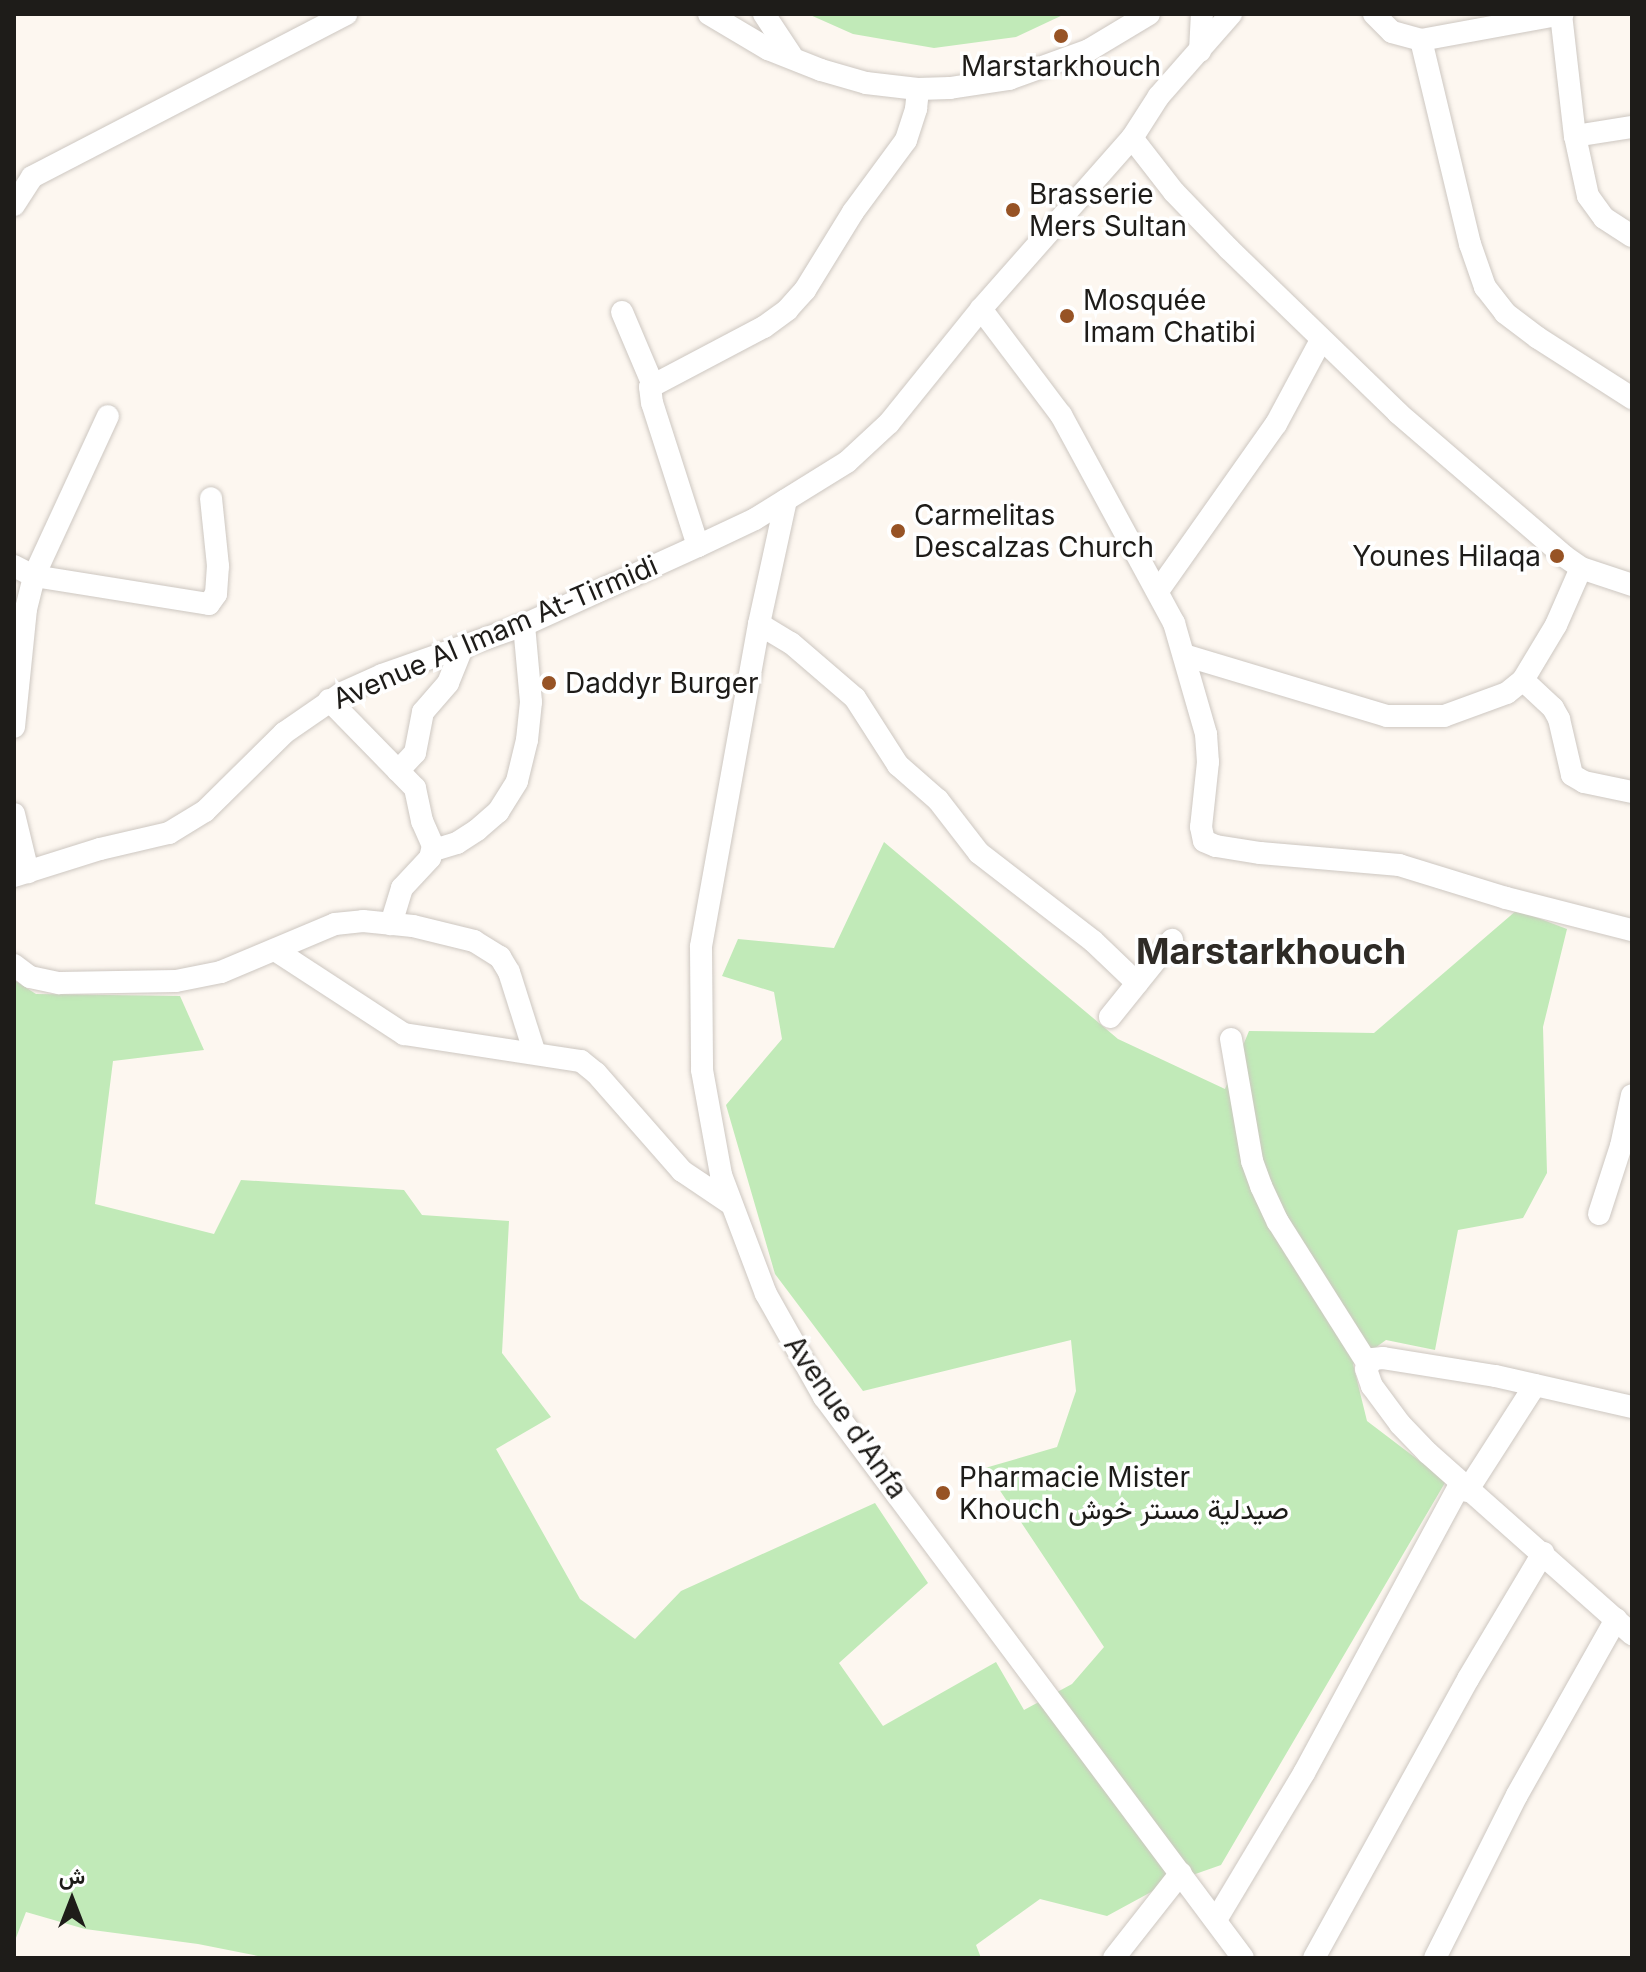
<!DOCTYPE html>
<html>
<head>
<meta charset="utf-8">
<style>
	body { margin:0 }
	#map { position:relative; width:1646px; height:1972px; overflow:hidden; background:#fdf7f0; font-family:Inter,Vazirmatn,sans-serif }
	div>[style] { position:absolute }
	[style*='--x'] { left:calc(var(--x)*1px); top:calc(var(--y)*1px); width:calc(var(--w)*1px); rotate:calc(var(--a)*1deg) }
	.green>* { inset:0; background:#c1eab8 }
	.roads { filter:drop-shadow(0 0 2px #cdc7c1) drop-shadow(0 0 2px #cdc7c1) }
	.minor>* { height:22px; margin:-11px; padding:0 11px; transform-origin:11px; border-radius:11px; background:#fff }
	.dots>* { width:22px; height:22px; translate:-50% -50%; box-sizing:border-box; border:4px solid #fff; border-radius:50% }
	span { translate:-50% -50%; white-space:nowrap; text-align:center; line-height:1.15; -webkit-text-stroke:7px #fff; paint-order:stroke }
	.poi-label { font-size:28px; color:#1e1c19 }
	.left { translate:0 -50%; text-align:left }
	.right { translate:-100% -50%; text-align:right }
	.street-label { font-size:28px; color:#1e1c19 }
	.district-label { font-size:36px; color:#2f2b26; font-weight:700 }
	.frame { position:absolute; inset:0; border:16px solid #1e1c19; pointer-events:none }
	.north { position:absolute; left:32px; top:1860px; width:80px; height:80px; -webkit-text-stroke:6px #fff; paint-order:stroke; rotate:0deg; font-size:22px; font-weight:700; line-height:32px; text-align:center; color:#1e1c19 }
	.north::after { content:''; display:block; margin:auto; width:28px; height:36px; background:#1e1c19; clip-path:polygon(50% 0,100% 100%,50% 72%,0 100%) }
</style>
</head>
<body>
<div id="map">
	<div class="green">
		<i style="clip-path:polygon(808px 14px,1065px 14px,1016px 37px,934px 48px,853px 34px)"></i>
		<i style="clip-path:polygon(884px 842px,1118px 1039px,1225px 1089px,1249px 1031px,1374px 1033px,1517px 910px,1567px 929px,1543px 1027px,1547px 1173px,1523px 1218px,1458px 1230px,1435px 1350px,1386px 1340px,1353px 1364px,1367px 1421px,1446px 1481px,1221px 1865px,1164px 1885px,1107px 1916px,1040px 1899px,976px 1945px,981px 1958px,268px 1958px,198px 1944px,85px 1929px,26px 1912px,14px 1943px,14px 980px,36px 994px,180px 996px,204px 1050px,113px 1061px,95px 1204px,214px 1234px,241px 1180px,404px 1190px,422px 1215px,509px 1221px,502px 1353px,551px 1417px,496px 1449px,580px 1599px,635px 1639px,681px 1591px,875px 1503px,928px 1583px,839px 1663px,883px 1726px,996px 1662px,1024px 1710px,1072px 1684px,1104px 1647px,985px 1468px,1057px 1447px,1076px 1391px,1071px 1340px,863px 1391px,775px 1274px,726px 1105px,782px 1039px,774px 992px,722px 976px,738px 939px,834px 948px)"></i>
	</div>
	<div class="roads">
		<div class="minor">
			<i style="--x:709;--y:14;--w:69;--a:30.7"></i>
			<i style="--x:768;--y:49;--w:57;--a:21.6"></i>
			<i style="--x:821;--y:70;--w:47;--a:16.1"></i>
			<i style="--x:866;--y:83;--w:52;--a:6.6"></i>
			<i style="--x:918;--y:89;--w:32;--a:-2"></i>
			<i style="--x:950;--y:88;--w:60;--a:-8.7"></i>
			<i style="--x:1009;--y:79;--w:85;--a:-19.9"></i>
			<i style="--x:1089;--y:50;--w:70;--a:-31"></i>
			<i style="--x:764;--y:14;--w:49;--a:56.6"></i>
			<i style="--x:1374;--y:14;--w:25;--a:45"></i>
			<i style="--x:1392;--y:32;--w:30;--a:15"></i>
			<i style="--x:1421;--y:40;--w:144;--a:-10.4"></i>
			<i style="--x:1561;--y:14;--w:123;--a:83.5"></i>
			<i style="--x:1575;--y:136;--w:61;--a:77.8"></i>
			<i style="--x:1588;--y:196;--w:27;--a:54"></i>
			<i style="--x:1604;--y:218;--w:33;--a:33"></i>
			<i style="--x:1421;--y:40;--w:210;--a:76.5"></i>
			<i style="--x:1470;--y:244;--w:46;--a:70.8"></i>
			<i style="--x:1485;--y:287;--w:33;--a:52"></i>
			<i style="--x:1505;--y:313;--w:41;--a:37.1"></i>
			<i style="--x:1538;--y:338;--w:112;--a:32.6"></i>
			<i style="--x:1200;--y:51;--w:37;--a:-87"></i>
			<i style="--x:1575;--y:136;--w:58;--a:-9"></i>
			<i style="--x:1132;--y:138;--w:68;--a:52.1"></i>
			<i style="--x:1174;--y:192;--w:79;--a:46"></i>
			<i style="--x:1229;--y:249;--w:235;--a:44.1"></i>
			<i style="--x:1398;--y:413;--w:219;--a:40.7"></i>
			<i style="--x:1564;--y:556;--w:21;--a:35"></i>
			<i style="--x:1581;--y:568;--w:54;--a:18.4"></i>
			<i style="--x:14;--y:205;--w:33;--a:-57"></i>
			<i style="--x:32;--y:177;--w:354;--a:-27.4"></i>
			<i style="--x:981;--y:309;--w:133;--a:53"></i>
			<i style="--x:1061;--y:415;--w:237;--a:61.5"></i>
			<i style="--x:1174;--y:623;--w:116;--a:73.9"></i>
			<i style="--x:1206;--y:734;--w:28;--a:86"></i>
			<i style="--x:1208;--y:762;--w:65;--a:96.1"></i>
			<i style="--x:1201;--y:827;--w:14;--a:78"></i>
			<i style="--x:1204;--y:841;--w:13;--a:23"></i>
			<i style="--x:1216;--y:846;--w:45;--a:9"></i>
			<i style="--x:1260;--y:853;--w:140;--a:4.9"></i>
			<i style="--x:1399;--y:865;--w:112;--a:17.1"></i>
			<i style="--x:1506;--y:898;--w:130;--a:14.3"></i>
			<i style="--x:622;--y:312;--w:79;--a:67"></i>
			<i style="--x:786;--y:500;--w:127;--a:102.3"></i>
			<i style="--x:759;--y:624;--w:328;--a:100.2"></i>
			<i style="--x:701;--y:947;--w:123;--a:89.5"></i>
			<i style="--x:702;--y:1070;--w:107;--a:79.7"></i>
			<i style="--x:721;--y:1175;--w:127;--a:69.3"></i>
			<i style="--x:766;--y:1294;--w:118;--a:60.6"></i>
			<i style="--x:824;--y:1397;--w:700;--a:53.24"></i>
			<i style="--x:698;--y:546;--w:150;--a:-107.8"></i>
			<i style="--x:652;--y:403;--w:16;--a:-97"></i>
			<i style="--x:650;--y:387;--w:129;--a:-27.8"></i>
			<i style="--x:764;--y:327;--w:29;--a:-36"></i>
			<i style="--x:787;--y:310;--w:27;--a:-48"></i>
			<i style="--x:805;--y:290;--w:92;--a:-58.4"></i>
			<i style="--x:853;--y:212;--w:89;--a:-53.6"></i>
			<i style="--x:906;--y:140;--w:33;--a:-72"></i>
			<i style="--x:916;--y:109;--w:20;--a:-84"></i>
			<i style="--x:14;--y:566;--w:22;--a:27"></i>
			<i style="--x:34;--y:576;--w:177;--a:9.1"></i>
			<i style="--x:209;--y:604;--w:12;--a:-55"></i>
			<i style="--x:216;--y:594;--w:28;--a:-86"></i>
			<i style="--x:218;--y:566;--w:68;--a:-95.9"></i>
			<i style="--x:1158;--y:591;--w:204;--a:-54.8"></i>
			<i style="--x:1276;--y:424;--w:95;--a:-61.8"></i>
			<i style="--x:759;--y:624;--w:37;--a:31"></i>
			<i style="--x:791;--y:643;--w:84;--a:40.7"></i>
			<i style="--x:855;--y:698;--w:80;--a:57.3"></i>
			<i style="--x:898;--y:765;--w:53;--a:41.2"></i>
			<i style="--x:938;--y:800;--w:67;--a:52.3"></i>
			<i style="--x:979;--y:853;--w:144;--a:37.7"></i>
			<i style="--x:1093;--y:941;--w:61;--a:43.7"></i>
			<i style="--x:1184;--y:655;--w:212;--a:16.7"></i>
			<i style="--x:1387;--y:716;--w:57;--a:0"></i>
			<i style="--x:1444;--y:716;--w:67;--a:-20.1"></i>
			<i style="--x:1507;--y:693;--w:21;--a:-39"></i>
			<i style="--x:1523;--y:680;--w:64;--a:-59"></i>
			<i style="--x:1556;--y:625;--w:62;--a:-66.3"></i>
			<i style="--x:1523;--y:680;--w:41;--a:43"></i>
			<i style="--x:1553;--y:708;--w:13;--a:61"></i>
			<i style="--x:1559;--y:719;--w:57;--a:76.9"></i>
			<i style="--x:1572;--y:775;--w:14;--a:30"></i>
			<i style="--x:1584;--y:782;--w:49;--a:11.8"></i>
			<i style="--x:329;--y:700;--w:123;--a:45.7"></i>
			<i style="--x:415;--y:788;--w:34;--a:78"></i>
			<i style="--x:422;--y:821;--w:27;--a:66"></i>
			<i style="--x:433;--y:846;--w:12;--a:104"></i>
			<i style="--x:430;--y:858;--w:41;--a:133"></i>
			<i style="--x:402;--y:888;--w:38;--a:107"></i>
			<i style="--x:14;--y:727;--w:119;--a:-84.2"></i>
			<i style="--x:26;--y:609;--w:34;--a:-76"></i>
			<i style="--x:34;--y:576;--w:176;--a:-65.2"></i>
			<i style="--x:398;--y:771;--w:25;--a:-47"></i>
			<i style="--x:415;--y:753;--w:42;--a:-79"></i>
			<i style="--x:423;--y:712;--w:38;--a:-49"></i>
			<i style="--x:448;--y:683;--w:37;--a:-68"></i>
			<i style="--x:14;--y:814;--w:60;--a:76.4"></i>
			<i style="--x:434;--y:850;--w:24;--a:-17"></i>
			<i style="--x:457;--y:843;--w:24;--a:-33"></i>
			<i style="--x:477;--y:830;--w:28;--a:-41"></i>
			<i style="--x:498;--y:812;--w:36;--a:-58"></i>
			<i style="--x:517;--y:781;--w:42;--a:-76.3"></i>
			<i style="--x:527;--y:740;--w:38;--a:-84"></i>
			<i style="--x:531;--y:702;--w:77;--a:-95.2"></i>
			<i style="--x:14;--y:876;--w:90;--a:-17.4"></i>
			<i style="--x:100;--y:849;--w:71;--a:-13.1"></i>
			<i style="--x:169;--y:833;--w:42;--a:-31.4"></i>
			<i style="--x:205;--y:811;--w:111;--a:-44.6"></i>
			<i style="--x:284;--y:733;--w:70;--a:-34.6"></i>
			<i style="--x:342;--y:693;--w:44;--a:-24.2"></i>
			<i style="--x:382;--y:675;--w:151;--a:-19.4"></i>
			<i style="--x:524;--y:625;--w:191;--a:-24.4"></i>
			<i style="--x:698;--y:546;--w:63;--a:-25.3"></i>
			<i style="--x:755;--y:519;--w:108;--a:-31.8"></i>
			<i style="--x:847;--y:462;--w:57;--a:-42.9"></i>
			<i style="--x:889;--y:423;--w:146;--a:-51.1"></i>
			<i style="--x:981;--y:309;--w:228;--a:-48.6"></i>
			<i style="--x:1132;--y:138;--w:50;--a:-57.3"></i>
			<i style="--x:1159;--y:96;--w:109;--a:-48.7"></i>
			<i style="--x:275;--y:950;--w:154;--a:33.1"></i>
			<i style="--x:404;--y:1034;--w:179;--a:8.7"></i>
			<i style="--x:581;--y:1061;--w:19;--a:39"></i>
			<i style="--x:596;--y:1073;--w:130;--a:48.7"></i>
			<i style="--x:682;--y:1171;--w:59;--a:34"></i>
			<i style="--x:14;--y:965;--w:20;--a:37"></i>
			<i style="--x:30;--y:977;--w:30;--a:12"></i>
			<i style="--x:59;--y:983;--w:117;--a:-1"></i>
			<i style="--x:176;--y:981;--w:46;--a:-11.3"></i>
			<i style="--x:221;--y:972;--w:124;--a:-22.8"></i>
			<i style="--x:335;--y:924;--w:28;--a:-6"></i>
			<i style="--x:363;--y:921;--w:50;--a:5.7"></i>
			<i style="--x:413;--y:926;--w:63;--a:13.8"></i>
			<i style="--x:474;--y:941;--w:31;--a:32"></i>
			<i style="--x:500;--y:957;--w:17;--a:59"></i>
			<i style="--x:509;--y:972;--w:83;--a:72.4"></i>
			<i style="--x:1110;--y:1017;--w:99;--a:-51.2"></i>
			<i style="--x:1231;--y:1039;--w:124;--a:80.2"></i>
			<i style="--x:1252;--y:1161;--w:27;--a:70"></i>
			<i style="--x:1261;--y:1186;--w:40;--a:65"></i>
			<i style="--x:1278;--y:1222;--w:167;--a:57.7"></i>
			<i style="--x:1599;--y:1214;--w:71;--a:-72.1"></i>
			<i style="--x:1621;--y:1146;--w:52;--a:-77.8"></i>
			<i style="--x:1632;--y:1407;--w:140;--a:-167.2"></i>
			<i style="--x:1495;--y:1376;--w:113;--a:-170.9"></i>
			<i style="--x:1383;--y:1358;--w:10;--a:174"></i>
			<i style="--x:1373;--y:1359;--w:12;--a:125"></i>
			<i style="--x:1366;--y:1369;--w:18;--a:71"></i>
			<i style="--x:1372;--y:1386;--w:47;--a:53.6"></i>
			<i style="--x:1400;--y:1424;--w:40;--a:46"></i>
			<i style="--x:1428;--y:1453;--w:273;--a:41.6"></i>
			<i style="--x:1467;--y:1491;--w:126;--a:-57.3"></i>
			<i style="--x:1216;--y:1920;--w:171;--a:-59.1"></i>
			<i style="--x:1304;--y:1773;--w:328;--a:-61.6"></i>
			<i style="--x:1114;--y:1958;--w:108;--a:-51.8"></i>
			<i style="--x:1314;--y:1958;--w:319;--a:-61.1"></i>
			<i style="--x:1468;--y:1679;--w:147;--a:-59.2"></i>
			<i style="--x:1435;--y:1958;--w:182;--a:-63.3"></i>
			<i style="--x:1517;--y:1795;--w:202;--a:-60.6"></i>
		</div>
	</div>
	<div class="dots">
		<i style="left:1061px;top:36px;background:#975325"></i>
		<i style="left:1013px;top:210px;background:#975325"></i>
		<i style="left:1067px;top:316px;background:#975325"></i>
		<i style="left:898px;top:531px;background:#975325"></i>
		<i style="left:1557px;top:556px;background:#975325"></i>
		<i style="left:549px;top:683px;background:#975325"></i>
		<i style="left:943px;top:1493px;background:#975325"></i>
	</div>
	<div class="poi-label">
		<span style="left:1061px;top:66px">Marstarkhouch</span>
		<span class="left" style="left:1029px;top:210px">Brasserie<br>Mers Sultan</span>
		<span class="left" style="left:1083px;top:316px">Mosquée<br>Imam Chatibi</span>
		<span class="left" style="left:914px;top:531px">Carmelitas<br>Descalzas Church</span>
		<span class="right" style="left:1541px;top:556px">Younes Hilaqa</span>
		<span class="left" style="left:565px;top:683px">Daddyr Burger</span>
		<span class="left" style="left:959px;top:1493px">Pharmacie Mister<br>Khouch صيدلية مستر خوش</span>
	</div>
	<div class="street-label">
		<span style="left:495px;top:632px;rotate:-23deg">Avenue Al Imam At-Tirmidi</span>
		<span style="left:846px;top:1417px;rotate:55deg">Avenue d'Anfa</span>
	</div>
	<div class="district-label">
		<span style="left:1271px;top:952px">Marstarkhouch</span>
	</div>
	<div class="frame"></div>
	<div class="north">ش</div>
</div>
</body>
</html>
